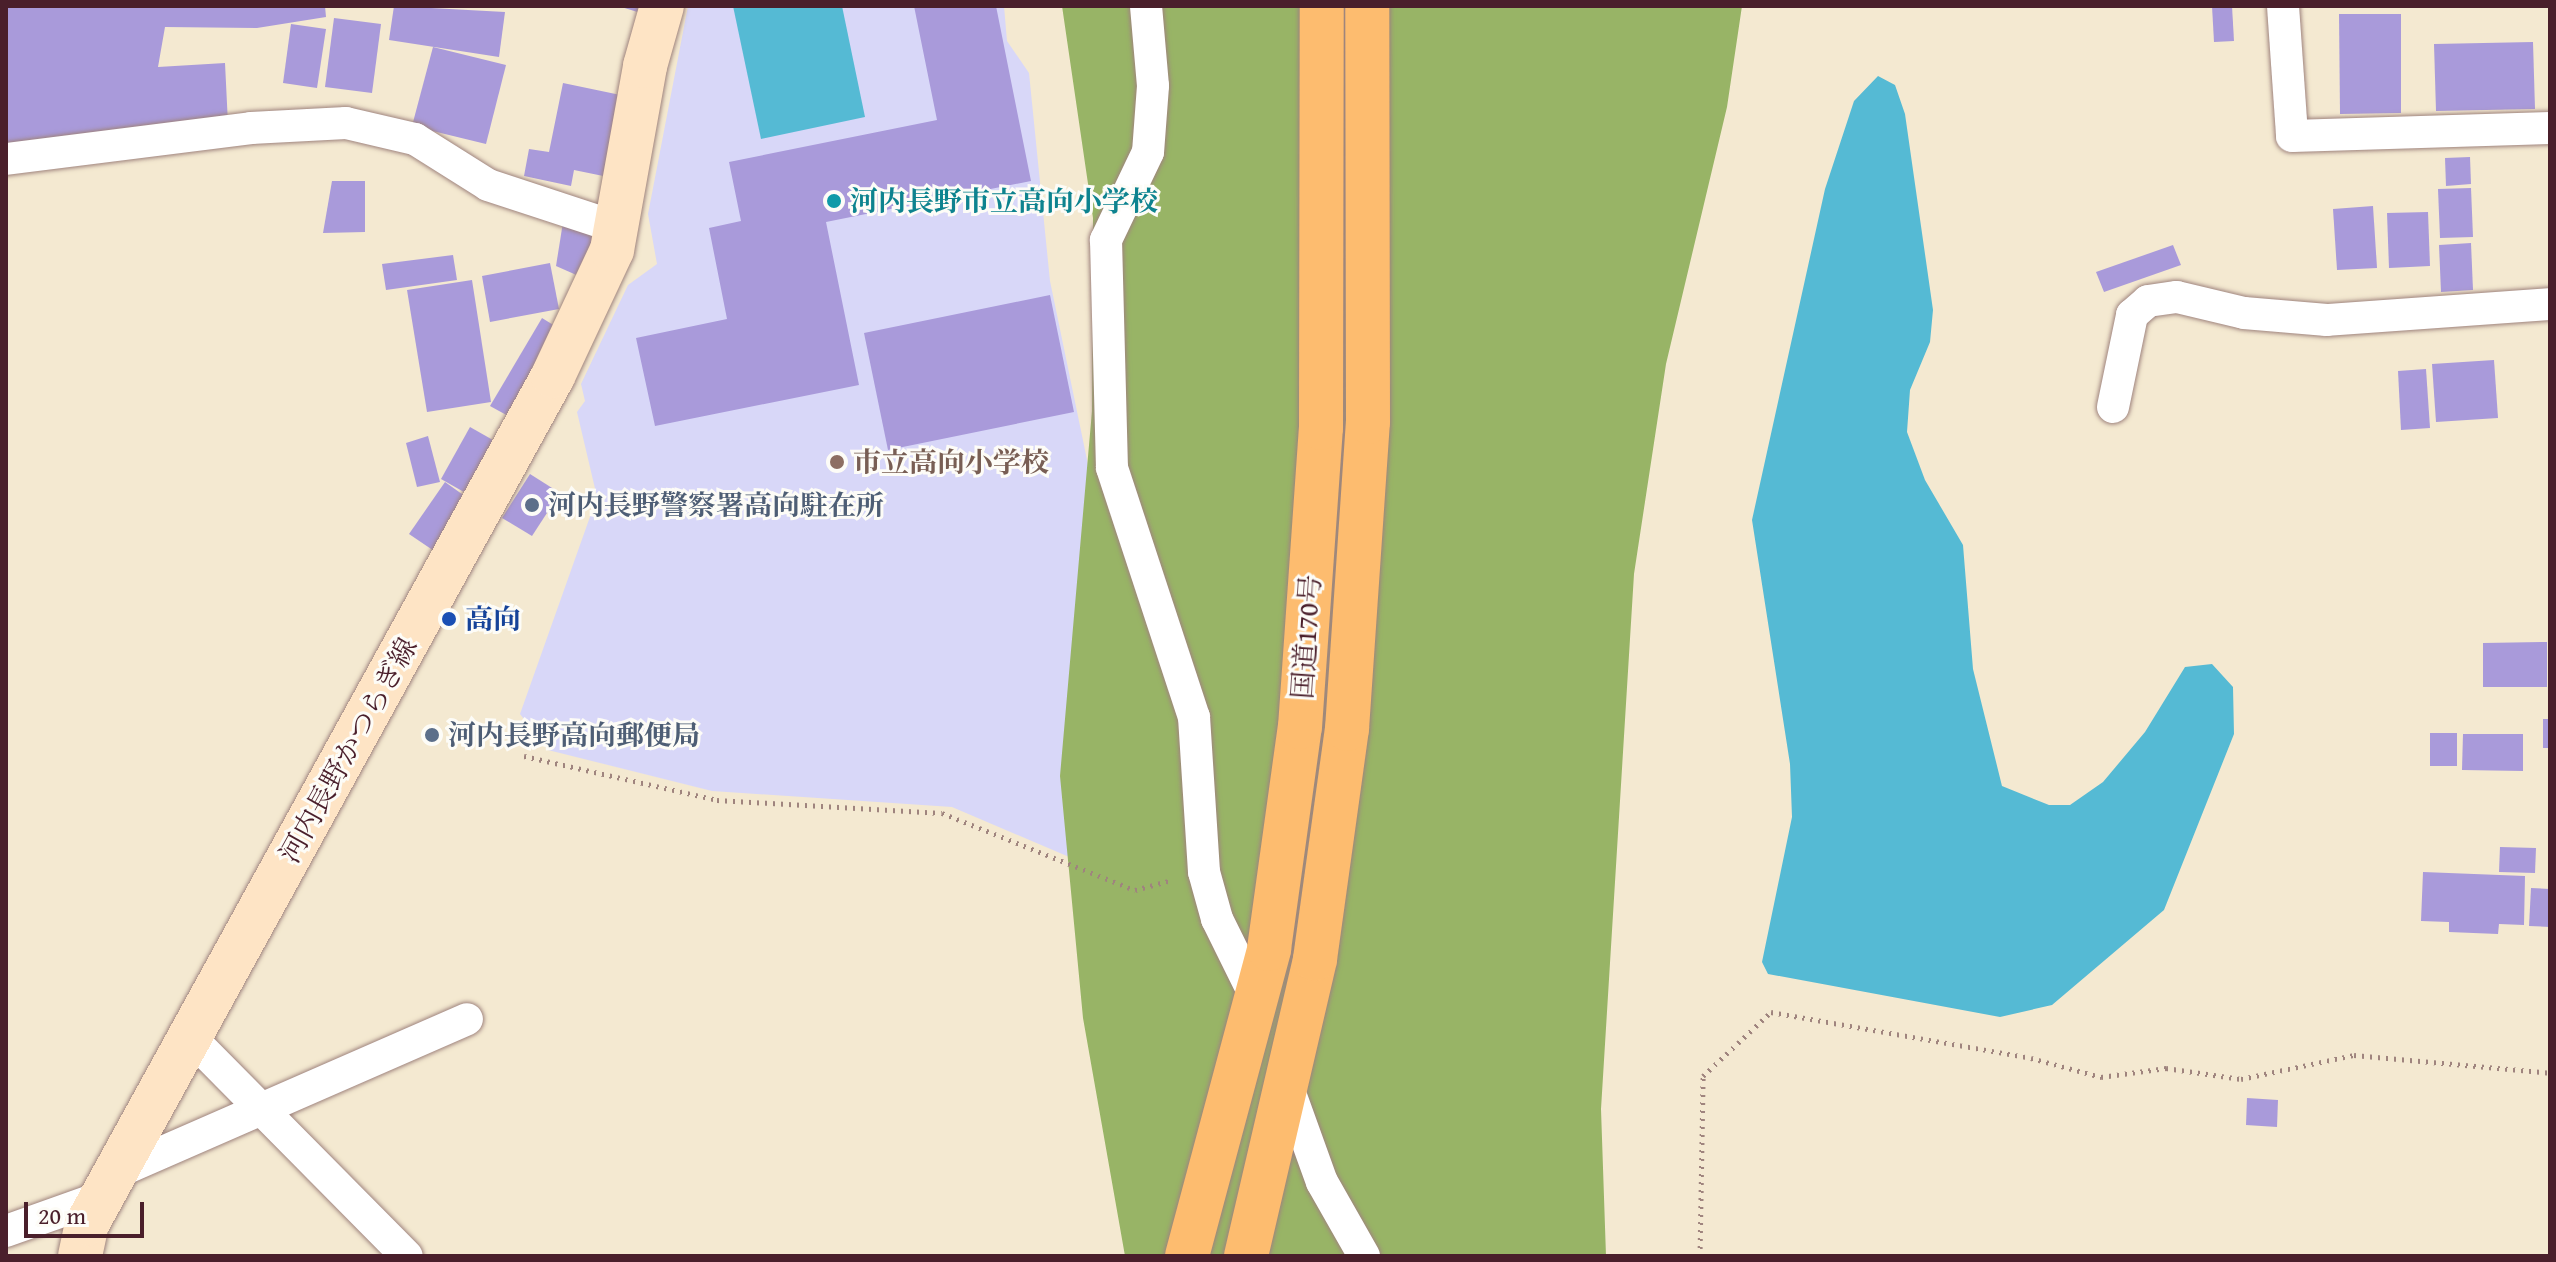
<!DOCTYPE html>
<html>
<head>
<meta charset="utf-8">
<style>
	body { margin:0 }
	#map { position:relative; width:2556px; height:1262px; overflow:hidden; background:#f4e9d1; font-family:"Gentium Book Plus","Noto Serif JP",serif }
	div>[style] { position:absolute }
	[style*='--x'] { left:calc(var(--x)*1px); top:calc(var(--y)*1px); width:calc(var(--w)*1px); rotate:calc(var(--a)*1deg) }
	.built>* { inset:0; background:#d8d7f8 }
	.forest>* { inset:0; background:#98b466 }
	.water>* { inset:0; background:#55bad4 }
	.building>* { inset:0; background:#a99ada }
	.path>* { height:5px; margin-top:-2.5px; transform-origin:0; background:repeating-linear-gradient(90deg,#9f847e 0 2px,transparent 0 8px) }
	.roads { filter:drop-shadow(0 0 2px #9f847e) drop-shadow(0 0 2px #9f847e) }
	.street>* { height:32px; margin:-16px; padding:0 16px; transform-origin:16px; border-radius:16px; background:#fff }
	.secondary>* { height:44px; margin:-22px; padding:0 22px; transform-origin:22px; border-radius:22px; background:#fee4c5 }
	.highway>* { height:44px; margin:-22px; padding:0 22px; transform-origin:22px; border-radius:22px; background:#fdbc6f }
	.dots>* { width:22px; height:22px; translate:-50% -50%; box-sizing:border-box; border:4px solid #fdfcf7; border-radius:50% }
	span { translate:-50% -50%; white-space:nowrap; text-align:center; line-height:1.15; -webkit-text-stroke:6px #fdfcf7; paint-order:stroke }
	.culture-label { font-size:28px; color:#0d838f; font-weight:700 }
	.left { translate:0 -50%; text-align:left }
	.education-label { font-size:28px; color:#785e54; font-weight:700 }
	.service-label { font-size:28px; color:#4e5e75; font-weight:700 }
	.transit-label { font-size:28px; color:#164399; font-weight:700 }
	.street-label { font-size:28px; color:#4a1f2b }
	.frame { position:absolute; inset:0; border:8px solid #4a1f2b; pointer-events:none }
	.scale { position:absolute; left:24px; top:1202px; width:120px; height:36px; box-sizing:border-box; border:4px solid #4a1f2b; border-top:0; padding-left:10px; font-size:24px; line-height:28px; white-space:nowrap; color:#4a1f2b; -webkit-text-stroke:6px #fdfcf7; paint-order:stroke }
</style>
</head>
<body>
<div id="map">
	<div class="built">
		<i style="clip-path:polygon(688px 6px,1004px 6px,1007px 41px,1029px 73px,1050px 281px,1109px 566px,1102px 871px,952px 807px,712px 791px,548px 750px,520px 714px,597px 497px,577px 412px,585px 401px,581px 384px,628px 285px,657px 264px,648px 214px)"></i>
	</div>
	<div class="forest">
		<i style="clip-path:polygon(1062px 6px,1742px 6px,1727px 107px,1666px 364px,1634px 574px,1601px 1109px,1606px 1256px,1125px 1256px,1083px 1018px,1060px 776px,1092px 411px,1093px 218px)"></i>
	</div>
	<div class="water">
		<i style="clip-path:polygon(733px 6px,842px 6px,865px 117px,761px 139px)"></i>
		<i style="clip-path:polygon(1878px 76px,1895px 85px,1905px 114px,1933px 310px,1930px 342px,1910px 390px,1907px 432px,1925px 480px,1963px 545px,1973px 669px,2002px 786px,2049px 805px,2070px 805px,2103px 782px,2145px 732px,2185px 667px,2212px 664px,2233px 687px,2234px 734px,2164px 910px,2052px 1005px,2000px 1017px,1768px 974px,1762px 962px,1792px 817px,1790px 764px,1752px 520px,1825px 189px,1854px 101px)"></i>
	</div>
	<div class="building">
		<i style="clip-path:polygon(6px 6px,325px 6px,326px 17px,257px 28px,165px 27px,158px 67px,225px 63px,228px 124px,6px 151px)"></i>
		<i style="clip-path:polygon(394px 6px,505px 12px,499px 57px,389px 40px)"></i>
		<i style="clip-path:polygon(618px 6px,660px 6px,657px 18px)"></i>
		<i style="clip-path:polygon(914px 6px,996px 6px,1031px 181px,826px 222px,859px 385px,655px 426px,636px 338px,727px 319px,709px 228px,741px 221px,729px 162px,937px 120px)"></i>
		<i style="clip-path:polygon(2212px 6px,2232px 6px,2234px 41px,2214px 42px)"></i>
		<i style="clip-path:polygon(2339px 14px,2401px 14px,2401px 113px,2340px 114px)"></i>
		<i style="clip-path:polygon(334px 18px,381px 24px,372px 93px,325px 87px)"></i>
		<i style="clip-path:polygon(291px 24px,326px 29px,317px 88px,283px 83px)"></i>
		<i style="clip-path:polygon(2533px 42px,2535px 109px,2436px 111px,2434px 44px)"></i>
		<i style="clip-path:polygon(433px 47px,506px 65px,486px 144px,412px 126px)"></i>
		<i style="clip-path:polygon(563px 83px,630px 97px,613px 178px,574px 170px,571px 186px,524px 176px,529px 149px,549px 152px)"></i>
		<i style="clip-path:polygon(2470px 157px,2471px 184px,2446px 186px,2445px 158px)"></i>
		<i style="clip-path:polygon(332px 181px,365px 181px,365px 232px,323px 233px)"></i>
		<i style="clip-path:polygon(2471px 188px,2473px 237px,2440px 238px,2438px 189px)"></i>
		<i style="clip-path:polygon(2373px 206px,2377px 268px,2337px 270px,2333px 209px)"></i>
		<i style="clip-path:polygon(2428px 212px,2430px 266px,2389px 268px,2387px 213px)"></i>
		<i style="clip-path:polygon(564px 216px,609px 230px,590px 281px,556px 266px)"></i>
		<i style="clip-path:polygon(2471px 243px,2473px 290px,2441px 292px,2439px 245px)"></i>
		<i style="clip-path:polygon(2173px 245px,2181px 265px,2104px 292px,2096px 272px)"></i>
		<i style="clip-path:polygon(453px 255px,457px 280px,386px 290px,382px 264px)"></i>
		<i style="clip-path:polygon(550px 263px,559px 309px,490px 322px,482px 276px)"></i>
		<i style="clip-path:polygon(472px 280px,491px 402px,427px 412px,407px 290px)"></i>
		<i style="clip-path:polygon(1050px 295px,1074px 412px,888px 450px,864px 333px)"></i>
		<i style="clip-path:polygon(542px 318px,568px 334px,517px 421px,490px 406px)"></i>
		<i style="clip-path:polygon(2494px 360px,2498px 418px,2436px 422px,2432px 364px)"></i>
		<i style="clip-path:polygon(2426px 369px,2430px 428px,2401px 430px,2398px 371px)"></i>
		<i style="clip-path:polygon(470px 427px,507px 448px,478px 500px,441px 479px)"></i>
		<i style="clip-path:polygon(428px 436px,440px 482px,417px 487px,406px 443px)"></i>
		<i style="clip-path:polygon(530px 474px,560px 493px,532px 536px,502px 518px)"></i>
		<i style="clip-path:polygon(445px 482px,476px 504px,440px 555px,409px 534px)"></i>
		<i style="clip-path:polygon(2547px 642px,2547px 687px,2483px 687px,2483px 643px)"></i>
		<i style="clip-path:polygon(2543px 719px,2550px 719px,2550px 748px,2543px 748px)"></i>
		<i style="clip-path:polygon(2430px 733px,2457px 733px,2457px 766px,2430px 766px)"></i>
		<i style="clip-path:polygon(2463px 734px,2523px 734px,2523px 771px,2462px 770px)"></i>
		<i style="clip-path:polygon(2500px 847px,2536px 848px,2535px 873px,2499px 872px)"></i>
		<i style="clip-path:polygon(2423px 872px,2525px 876px,2524px 925px,2499px 924px,2498px 934px,2449px 932px,2449px 922px,2421px 921px)"></i>
		<i style="clip-path:polygon(2531px 888px,2550px 889px,2550px 927px,2529px 926px)"></i>
		<i style="clip-path:polygon(2247px 1098px,2278px 1100px,2277px 1127px,2246px 1125px)"></i>
	</div>
	<div class="path">
		<i style="--x:524;--y:756;--w:198;--a:12.8"></i>
		<i style="--x:717;--y:800;--w:225;--a:3.3"></i>
		<i style="--x:942;--y:813;--w:208;--a:21.8"></i>
		<i style="--x:1135;--y:890;--w:35;--a:-15"></i>
		<i style="--x:1700;--y:1256;--w:180;--a:-89"></i>
		<i style="--x:1703;--y:1076;--w:93;--a:-43.3"></i>
		<i style="--x:1771;--y:1012;--w:264;--a:10"></i>
		<i style="--x:2031;--y:1058;--w:73;--a:15.2"></i>
		<i style="--x:2101;--y:1077;--w:66;--a:-7.9"></i>
		<i style="--x:2166;--y:1068;--w:76;--a:8.3"></i>
		<i style="--x:2241;--y:1079;--w:116;--a:-12"></i>
		<i style="--x:2354;--y:1055;--w:197;--a:5.2"></i>
	</div>
	<div class="roads">
		<div class="street">
			<i style="--x:1146;--y:6;--w:80;--a:85"></i>
			<i style="--x:1153;--y:86;--w:66;--a:94.3"></i>
			<i style="--x:1148;--y:152;--w:98;--a:115.5"></i>
			<i style="--x:1106;--y:240;--w:228;--a:88.5"></i>
			<i style="--x:1112;--y:468;--w:262;--a:71.8"></i>
			<i style="--x:1194;--y:717;--w:155;--a:86.3"></i>
			<i style="--x:1204;--y:872;--w:49;--a:74.5"></i>
			<i style="--x:1217;--y:919;--w:88;--a:63.7"></i>
			<i style="--x:2283;--y:6;--w:130;--a:86"></i>
			<i style="--x:2292;--y:136;--w:258;--a:-1.8"></i>
			<i style="--x:6;--y:159;--w:247;--a:-7.2"></i>
			<i style="--x:251;--y:128;--w:95;--a:-3"></i>
			<i style="--x:346;--y:123;--w:71;--a:13.1"></i>
			<i style="--x:415;--y:139;--w:86;--a:32.2"></i>
			<i style="--x:488;--y:185;--w:135;--a:18.2"></i>
			<i style="--x:2113;--y:407;--w:94;--a:-78.3"></i>
			<i style="--x:2132;--y:315;--w:21;--a:-41"></i>
			<i style="--x:2148;--y:301;--w:29;--a:-8"></i>
			<i style="--x:2177;--y:297;--w:69;--a:13.4"></i>
			<i style="--x:2244;--y:313;--w:83;--a:4.8"></i>
			<i style="--x:2327;--y:320;--w:224;--a:-4.1"></i>
			<i style="--x:190;--y:1037;--w:308;--a:45.3"></i>
			<i style="--x:1287;--y:1085;--w:103;--a:70.2"></i>
			<i style="--x:1322;--y:1182;--w:85;--a:60.4"></i>
			<i style="--x:115;--y:1173;--w:384;--a:-23.6"></i>
			<i style="--x:6;--y:1231;--w:102;--a:-19.5"></i>
		</div>
		<div class="secondary">
			<i style="--x:80;--y:1256;--w:33;--a:-78"></i>
			<i style="--x:87;--y:1224;--w:968;--a:-61.21"></i>
			<i style="--x:553;--y:376;--w:139;--a:-64.9"></i>
			<i style="--x:612;--y:250;--w:187;--a:-79.8"></i>
			<i style="--x:645;--y:66;--w:62;--a:-74.2"></i>
		</div>
		<div class="highway">
			<i style="--x:1187;--y:1256;--w:318;--a:-75"></i>
			<i style="--x:1269;--y:949;--w:224;--a:-82.1"></i>
			<i style="--x:1300;--y:727;--w:300;--a:-86"></i>
			<i style="--x:1321;--y:428;--w:422;--a:-89.9"></i>
			<i style="--x:1246;--y:1256;--w:305;--a:-76.9"></i>
			<i style="--x:1315;--y:959;--w:232;--a:-82.1"></i>
			<i style="--x:1347;--y:729;--w:308;--a:-86.1"></i>
			<i style="--x:1368;--y:422;--w:416;--a:-90.1"></i>
		</div>
	</div>
	<div class="dots">
		<i style="left:834px;top:201px;background:#0f9aa8"></i>
		<i style="left:837px;top:462px;background:#8d6e63"></i>
		<i style="left:532px;top:505px;background:#5c6f8a"></i>
		<i style="left:449px;top:619px;background:#1a4fb4"></i>
		<i style="left:432px;top:735px;background:#5c6f8a"></i>
	</div>
	<div class="culture-label">
		<span class="left" style="left:850px;top:201px">河内長野市立高向小学校</span>
	</div>
	<div class="education-label">
		<span class="left" style="left:853px;top:462px">市立高向小学校</span>
	</div>
	<div class="service-label">
		<span class="left" style="left:548px;top:505px">河内長野警察署高向駐在所</span>
		<span class="left" style="left:448px;top:735px">河内長野高向郵便局</span>
	</div>
	<div class="transit-label">
		<span class="left" style="left:465px;top:619px">高向</span>
	</div>
	<div class="street-label">
		<span style="left:1306px;top:637px;rotate:-86deg">国道170号</span>
		<span style="left:348px;top:750px;rotate:-61deg">河内長野かつらぎ線</span>
	</div>
	<div class="frame"></div>
	<div class="scale">20 m</div>
</div>
</body>
</html>
